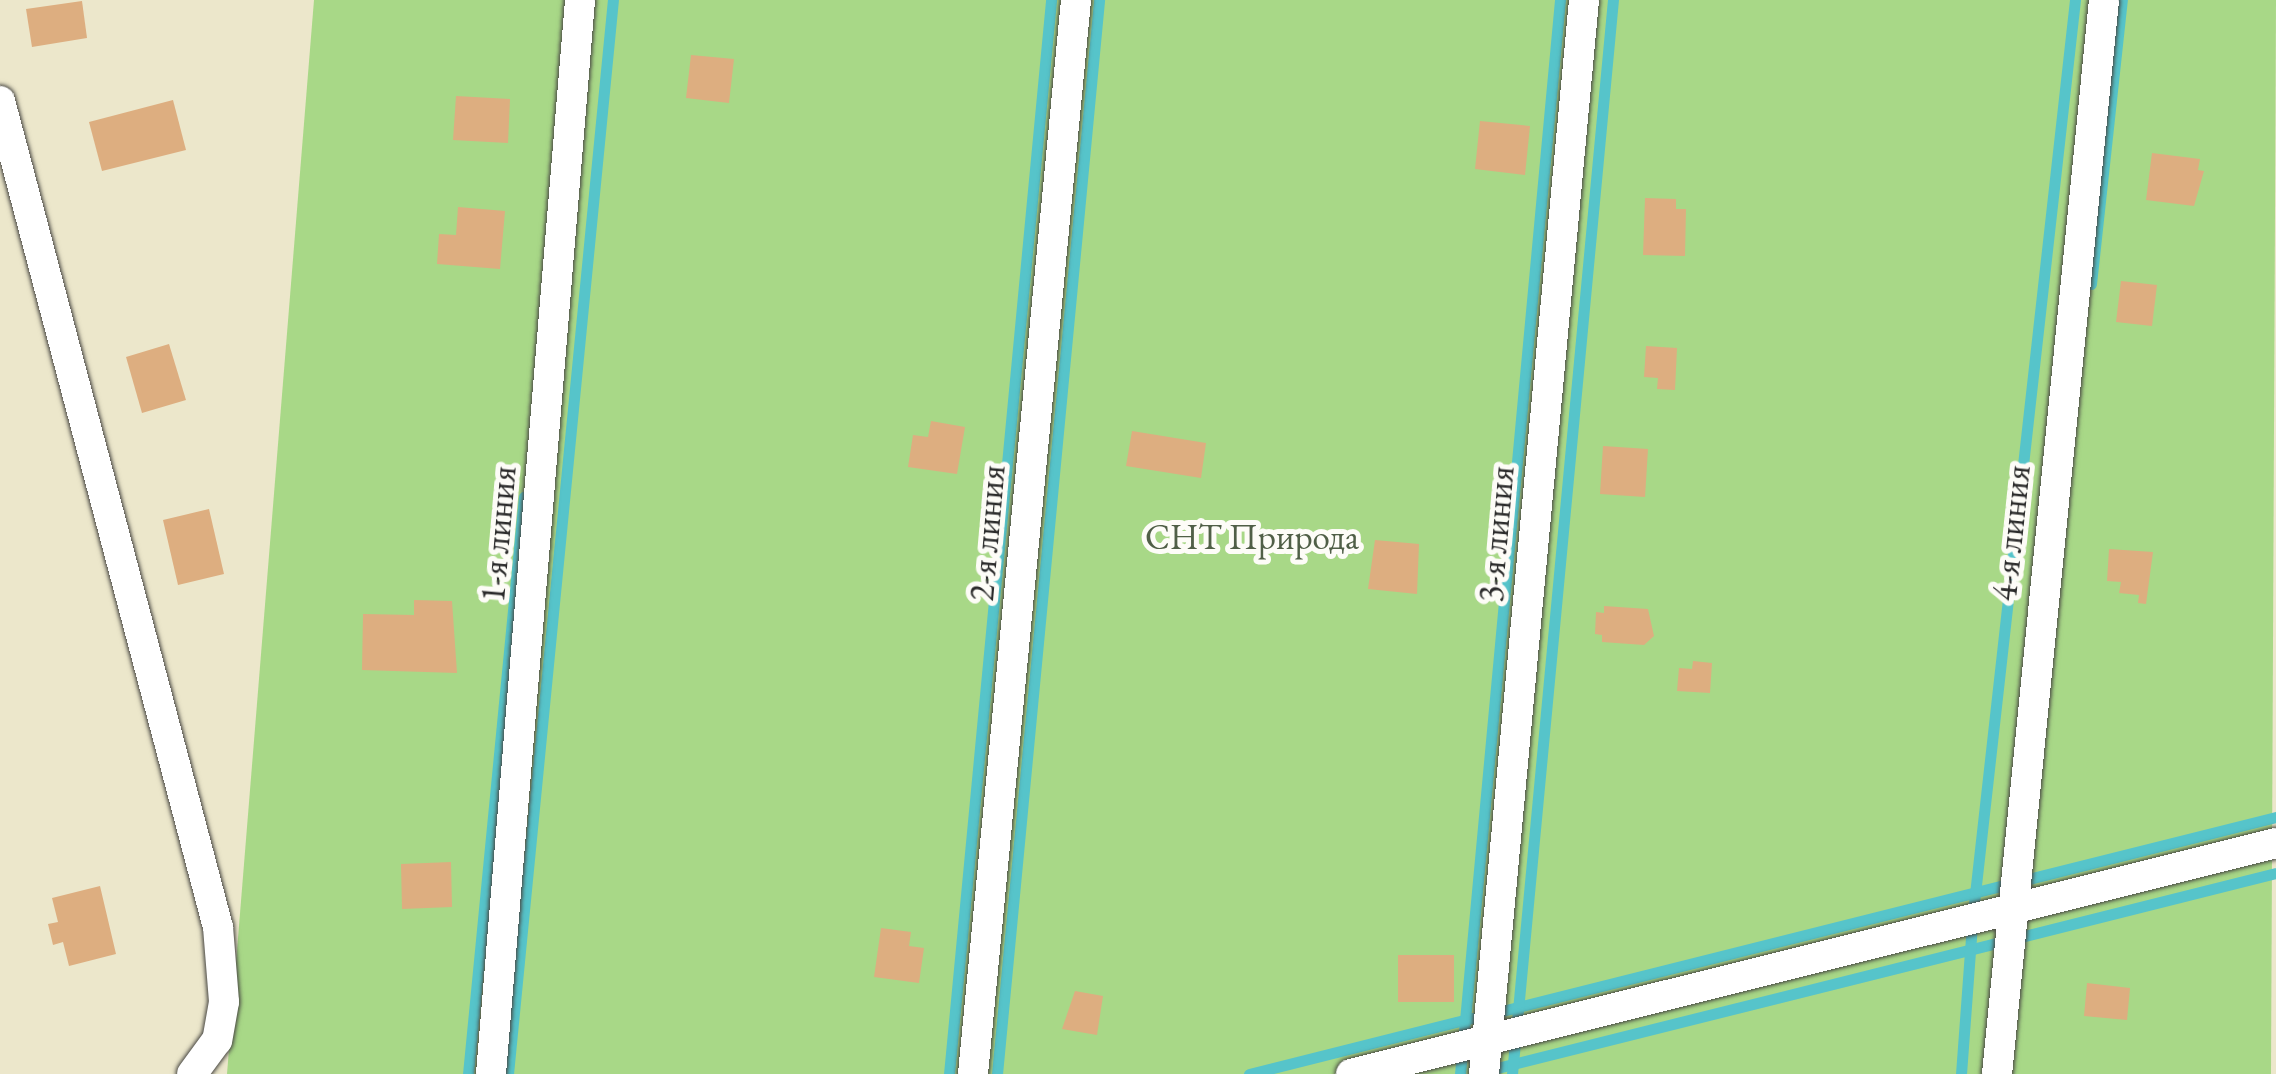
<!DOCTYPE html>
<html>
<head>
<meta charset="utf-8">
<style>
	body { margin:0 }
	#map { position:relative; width:2276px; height:1074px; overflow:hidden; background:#ece7cb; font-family:"EB Garamond",serif }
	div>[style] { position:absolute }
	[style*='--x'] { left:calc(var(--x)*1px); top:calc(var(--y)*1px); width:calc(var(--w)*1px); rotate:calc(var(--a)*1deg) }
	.green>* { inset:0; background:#a8d887 }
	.stream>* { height:11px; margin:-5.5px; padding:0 5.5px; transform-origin:5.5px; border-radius:5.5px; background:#56c4ca }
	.building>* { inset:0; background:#ddae80 }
	.roads { filter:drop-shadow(0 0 2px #484743) drop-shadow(0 0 2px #484743) }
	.minor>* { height:30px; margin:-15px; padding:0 15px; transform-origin:15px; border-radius:15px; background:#fff }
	span { translate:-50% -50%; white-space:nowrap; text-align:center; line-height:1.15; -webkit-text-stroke:10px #fdfcf7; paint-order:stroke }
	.street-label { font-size:35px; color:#2b2b2b }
	.park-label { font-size:35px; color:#505f47 }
</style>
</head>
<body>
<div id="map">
	<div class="green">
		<i style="clip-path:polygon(314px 0,2276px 0,2271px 1074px,227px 1074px)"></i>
	</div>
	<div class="stream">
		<i style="--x:2091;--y:284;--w:286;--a:-83.8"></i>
		<i style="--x:1494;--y:1013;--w:806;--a:-14.07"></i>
		<i style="--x:1485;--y:1071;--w:815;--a:-14.05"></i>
		<i style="--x:468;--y:1074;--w:580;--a:-84.46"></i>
		<i style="--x:508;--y:1074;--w:1079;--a:-84.42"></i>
		<i style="--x:949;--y:1074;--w:1079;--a:-84.57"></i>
		<i style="--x:997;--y:1074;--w:1079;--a:-84.57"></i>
		<i style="--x:1249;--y:1074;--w:230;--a:-14.1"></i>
		<i style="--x:1460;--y:1074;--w:1079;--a:-84.68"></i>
		<i style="--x:1512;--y:1074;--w:1079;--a:-84.63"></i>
		<i style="--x:1961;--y:1074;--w:162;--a:-85.8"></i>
		<i style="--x:1973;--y:912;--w:918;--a:-83.62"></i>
	</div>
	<div class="building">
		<i style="clip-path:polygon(82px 1px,87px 38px,32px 47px,26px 9px)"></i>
		<i style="clip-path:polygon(691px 55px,734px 59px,729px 103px,686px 98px)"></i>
		<i style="clip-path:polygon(456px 96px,510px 99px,508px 143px,453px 140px)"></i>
		<i style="clip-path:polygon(173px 100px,186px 150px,102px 171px,89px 122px)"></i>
		<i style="clip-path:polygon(1480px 121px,1530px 126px,1525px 175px,1475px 169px)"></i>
		<i style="clip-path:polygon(2152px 153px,2200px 159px,2198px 170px,2204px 171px,2194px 206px,2146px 200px)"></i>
		<i style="clip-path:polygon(1645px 198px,1676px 199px,1676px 209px,1686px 209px,1685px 256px,1643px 255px)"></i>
		<i style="clip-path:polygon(458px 207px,505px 211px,500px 269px,437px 264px,439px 234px,456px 235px)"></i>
		<i style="clip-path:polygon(2121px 281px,2157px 285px,2152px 326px,2116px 322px)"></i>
		<i style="clip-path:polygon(169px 344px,186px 400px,142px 413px,126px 357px)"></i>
		<i style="clip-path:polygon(1646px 346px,1677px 348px,1675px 390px,1657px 389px,1658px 378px,1644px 377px)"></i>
		<i style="clip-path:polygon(931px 421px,965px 427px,957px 474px,908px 467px,913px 435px,928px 437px)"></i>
		<i style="clip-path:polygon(1132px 431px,1206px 443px,1201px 478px,1126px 466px)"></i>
		<i style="clip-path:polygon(1603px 446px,1648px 449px,1645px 497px,1600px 494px)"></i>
		<i style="clip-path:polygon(209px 509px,224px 574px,178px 585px,163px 520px)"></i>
		<i style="clip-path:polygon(1375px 540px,1419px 544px,1417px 594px,1368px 589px)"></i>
		<i style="clip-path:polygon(2109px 549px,2153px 552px,2146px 604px,2138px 603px,2139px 595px,2119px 593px,2121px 582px,2107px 581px)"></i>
		<i style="clip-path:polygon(414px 600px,452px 601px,457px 673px,362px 670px,363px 614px,414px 615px)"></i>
		<i style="clip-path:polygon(1604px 606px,1648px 609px,1654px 636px,1644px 645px,1602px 642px,1602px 635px,1595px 634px,1596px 612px,1604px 613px)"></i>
		<i style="clip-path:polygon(1693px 661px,1712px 663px,1710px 693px,1677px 691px,1679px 668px,1692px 669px)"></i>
		<i style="clip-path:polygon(451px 862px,452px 907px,402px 909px,401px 864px)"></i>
		<i style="clip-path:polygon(100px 886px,116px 954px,69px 966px,63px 942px,53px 945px,48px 924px,58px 922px,52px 898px)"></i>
		<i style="clip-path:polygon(881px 928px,911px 932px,909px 946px,924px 948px,919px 983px,874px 977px)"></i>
		<i style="clip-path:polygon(1398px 955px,1454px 955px,1454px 1002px,1398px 1002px)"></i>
		<i style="clip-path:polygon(2087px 983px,2130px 988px,2127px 1020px,2084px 1016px)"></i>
		<i style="clip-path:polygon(1075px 991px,1103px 996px,1097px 1035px,1062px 1029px)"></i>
	</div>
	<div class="roads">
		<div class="minor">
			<i style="--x:0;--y:101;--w:854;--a:75.22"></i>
			<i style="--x:218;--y:927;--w:75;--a:85.4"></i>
			<i style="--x:224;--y:1002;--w:39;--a:100"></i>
			<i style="--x:217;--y:1040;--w:42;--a:126.3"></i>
			<i style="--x:491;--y:1074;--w:1078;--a:-85.26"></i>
			<i style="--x:973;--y:1074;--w:1079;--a:-84.52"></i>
			<i style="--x:1351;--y:1074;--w:953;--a:-14.02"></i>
			<i style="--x:1484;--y:1074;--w:1079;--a:-84.68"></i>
			<i style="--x:1997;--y:1074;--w:1079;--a:-84.31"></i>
		</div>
	</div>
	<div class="street-label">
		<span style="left:987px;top:533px;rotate:-85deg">2-я линия</span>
		<span style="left:2011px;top:533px;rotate:-84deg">4-я линия</span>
		<span style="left:498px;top:534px;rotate:-85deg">1-я линия</span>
		<span style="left:1496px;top:534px;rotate:-85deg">3-я линия</span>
	</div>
	<div class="park-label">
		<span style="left:1252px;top:537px">СНТ Природа</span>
	</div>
</div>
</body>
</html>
